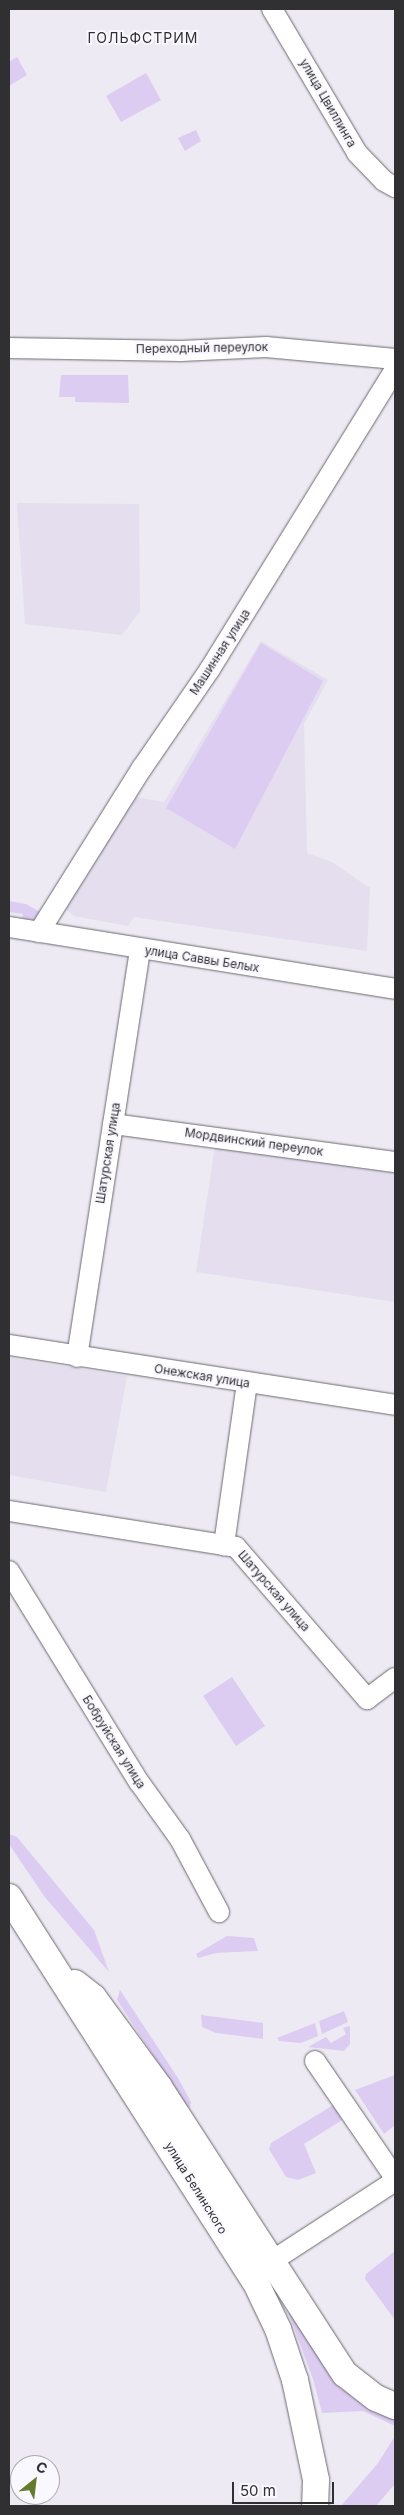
<!DOCTYPE html>
<html>
<head>
<meta charset="utf-8">
<style>
	body { margin:0 }
	#map { position:relative; width:404px; height:2515px; overflow:hidden; background:#edeaf3; font-family:Inter,sans-serif }
	div>[style] { position:absolute }
	[style*='--x'] { left:calc(var(--x)*1px); top:calc(var(--y)*1px); width:calc(var(--w)*1px); rotate:calc(var(--a)*1deg) }
	.built>* { inset:0; background:#e4deee }
	.green>* { inset:0; background:#dcccf2 }
	.roads { filter:drop-shadow(0 0 1px #6b686f) drop-shadow(0 0 1px #6b686f) }
	.minor>* { height:20px; margin:-10px; padding:0 10px; transform-origin:10px; border-radius:10px; background:#fff }
	.major>* { height:26px; margin:-13px; padding:0 13px; transform-origin:13px; border-radius:13px; background:#fff }
	span { translate:-50% -50%; white-space:nowrap; text-align:center; line-height:1.15; -webkit-text-stroke:4px #faf8ff; paint-order:stroke }
	.street-label { font-size:12px; color:#302f32 }
	.neighbourhood-label { font-size:14px; color:#302f32; letter-spacing:1px }
	.frame { position:absolute; inset:0; border:10px solid #302f32; pointer-events:none }
	.north { position:absolute; left:10px; top:2455px; width:50px; height:50px; box-sizing:border-box; background:#faf8ff; border:1px solid #a9a8ad; border-radius:50%; rotate:29deg; font-size:14px; font-weight:700; line-height:20px; text-align:center; color:#302f32 }
	.north::after { content:''; display:block; margin:auto; width:18px; height:22px; background:#647b2d; clip-path:polygon(50% 0,100% 100%,50% 72%,0 100%) }
	.scale { position:absolute; left:232px; top:2482px; width:102px; height:22px; box-sizing:border-box; border:2px solid #302f32; border-top:0; padding-left:6px; font-size:15px; line-height:18px; white-space:nowrap; color:#302f32; -webkit-text-stroke:4px #faf8ff; paint-order:stroke }
</style>
</head>
<body>
<div id="map">
	<div class="built">
		<i style="clip-path:polygon(17px 503px,139px 504px,140px 611px,122px 635px,25px 624px)"></i>
		<i style="clip-path:polygon(261px 641px,328px 680px,304px 724px,307px 853px,332px 862px,370px 888px,367px 951px,134px 917px,128px 926px,74px 916px,65px 909px,135px 797px,164px 802px)"></i>
		<i style="clip-path:polygon(215px 1146px,395px 1173px,395px 1302px,196px 1272px)"></i>
		<i style="clip-path:polygon(9px 1358px,127px 1376px,106px 1492px,9px 1475px)"></i>
	</div>
	<div class="green">
		<i style="clip-path:polygon(17px 57px,27px 75px,9px 86px,9px 62px)"></i>
		<i style="clip-path:polygon(146px 73px,161px 100px,121px 122px,106px 96px)"></i>
		<i style="clip-path:polygon(196px 130px,201px 141px,185px 151px,178px 138px)"></i>
		<i style="clip-path:polygon(61px 375px,128px 375px,129px 403px,75px 402px,75px 397px,59px 397px)"></i>
		<i style="clip-path:polygon(261px 643px,323px 681px,235px 849px,166px 808px)"></i>
		<i style="clip-path:polygon(9px 901px,26px 904px,40px 912px,33px 922px,22px 921px,23px 914px,9px 912px)"></i>
		<i style="clip-path:polygon(232px 1677px,265px 1726px,236px 1746px,203px 1696px)"></i>
		<i style="clip-path:polygon(9px 1834px,17px 1837px,94px 1930px,109px 1972px,44px 1896px,9px 1844px)"></i>
		<i style="clip-path:polygon(227px 1936px,254px 1938px,258px 1951px,216px 1953px,198px 1958px,196px 1954px)"></i>
		<i style="clip-path:polygon(120px 1990px,178px 2078px,191px 2102px,190px 2107px,186px 2106px,117px 2000px)"></i>
		<i style="clip-path:polygon(344px 2011px,348px 2022px,322px 2034px,319px 2021px)"></i>
		<i style="clip-path:polygon(201px 2015px,263px 2023px,263px 2039px,216px 2033px,202px 2027px)"></i>
		<i style="clip-path:polygon(315px 2023px,318px 2036px,301px 2043px,279px 2041px,277px 2038px)"></i>
		<i style="clip-path:polygon(350px 2026px,350px 2044px,344px 2051px,308px 2047px,326px 2037px,331px 2043px,346px 2034px,343px 2028px)"></i>
		<i style="clip-path:polygon(395px 2075px,395px 2125px,384px 2134px,355px 2090px)"></i>
		<i style="clip-path:polygon(335px 2104px,342px 2120px,304px 2144px,316px 2173px,298px 2180px,286px 2177px,269px 2149px,271px 2143px)"></i>
		<i style="clip-path:polygon(395px 2251px,395px 2320px,365px 2279px,366px 2274px)"></i>
		<i style="clip-path:polygon(279px 2288px,352px 2397px,374px 2412px,395px 2419px,395px 2426px,363px 2411px,322px 2413px,313px 2379px)"></i>
		<i style="clip-path:polygon(395px 2436px,395px 2484px,376px 2506px,341px 2506px,378px 2463px)"></i>
	</div>
	<div class="roads">
		<div class="minor">
			<i style="--x:272;--y:9;--w:167;--a:59.4"></i>
			<i style="--x:357;--y:153;--w:39;--a:46"></i>
			<i style="--x:384;--y:181;--w:13;--a:29"></i>
			<i style="--x:9;--y:348;--w:172;--a:1"></i>
			<i style="--x:181;--y:351;--w:85;--a:-2.7"></i>
			<i style="--x:266;--y:347;--w:130;--a:5.3"></i>
			<i style="--x:9;--y:927;--w:391;--a:9.1"></i>
			<i style="--x:39;--y:932;--w:194;--a:-57.9"></i>
			<i style="--x:142;--y:768;--w:120;--a:-55.5"></i>
			<i style="--x:210;--y:669;--w:352;--a:-58.3"></i>
			<i style="--x:113;--y:1124;--w:285;--a:7.7"></i>
			<i style="--x:9;--y:1345;--w:391;--a:8.8"></i>
			<i style="--x:77;--y:1357;--w:412;--a:-81.2"></i>
			<i style="--x:247;--y:1383;--w:164;--a:98.1"></i>
			<i style="--x:224;--y:1545;--w:12;--a:9"></i>
			<i style="--x:236;--y:1547;--w:201;--a:49.2"></i>
			<i style="--x:367;--y:1699;--w:35;--a:-37"></i>
			<i style="--x:9;--y:1511;--w:218;--a:9"></i>
			<i style="--x:9;--y:1571;--w:248;--a:58.4"></i>
			<i style="--x:139;--y:1782;--w:70;--a:54.3"></i>
			<i style="--x:180;--y:1839;--w:83;--a:61.9"></i>
			<i style="--x:315;--y:2061;--w:142;--a:55.6"></i>
			<i style="--x:272;--y:2261;--w:147;--a:-33"></i>
		</div>
		<div class="major">
			<i style="--x:9;--y:1897;--w:456;--a:57.4"></i>
			<i style="--x:255;--y:2281;--w:53;--a:64.4"></i>
			<i style="--x:278;--y:2329;--w:54;--a:71.6"></i>
			<i style="--x:295;--y:2380;--w:102;--a:78.1"></i>
			<i style="--x:316;--y:2480;--w:26;--a:92"></i>
			<i style="--x:75;--y:1983;--w:23;--a:38"></i>
			<i style="--x:93;--y:1997;--w:112;--a:53.7"></i>
			<i style="--x:159;--y:2087;--w:342;--a:57.1"></i>
			<i style="--x:345;--y:2374;--w:39;--a:38"></i>
			<i style="--x:376;--y:2398;--w:21;--a:23"></i>
		</div>
	</div>
	<div class="street-label">
		<span style="left:328px;top:103px;rotate:60deg">улица Цвиллинга</span>
		<span style="left:202px;top:348px;rotate:-1deg">Переходный переулок</span>
		<span style="left:220px;top:652px;rotate:-57deg">Машинная улица</span>
		<span style="left:202px;top:959px;rotate:9deg">улица Саввы Белых</span>
		<span style="left:254px;top:1142px;rotate:8deg">Мордвинский переулок</span>
		<span style="left:108px;top:1153px;rotate:-81deg">Шатурская улица</span>
		<span style="left:202px;top:1376px;rotate:9deg">Онежская улица</span>
		<span style="left:274px;top:1591px;rotate:49deg">Шатурская улица</span>
		<span style="left:114px;top:1742px;rotate:58deg">Бобруйская улица</span>
		<span style="left:196px;top:2188px;rotate:58deg">улица Белинского</span>
	</div>
	<div class="neighbourhood-label">
		<span style="left:143px;top:38px">ГОЛЬФСТРИМ</span>
	</div>
	<div class="frame"></div>
	<div class="north">С</div>
	<div class="scale">50 m</div>
</div>
</body>
</html>
